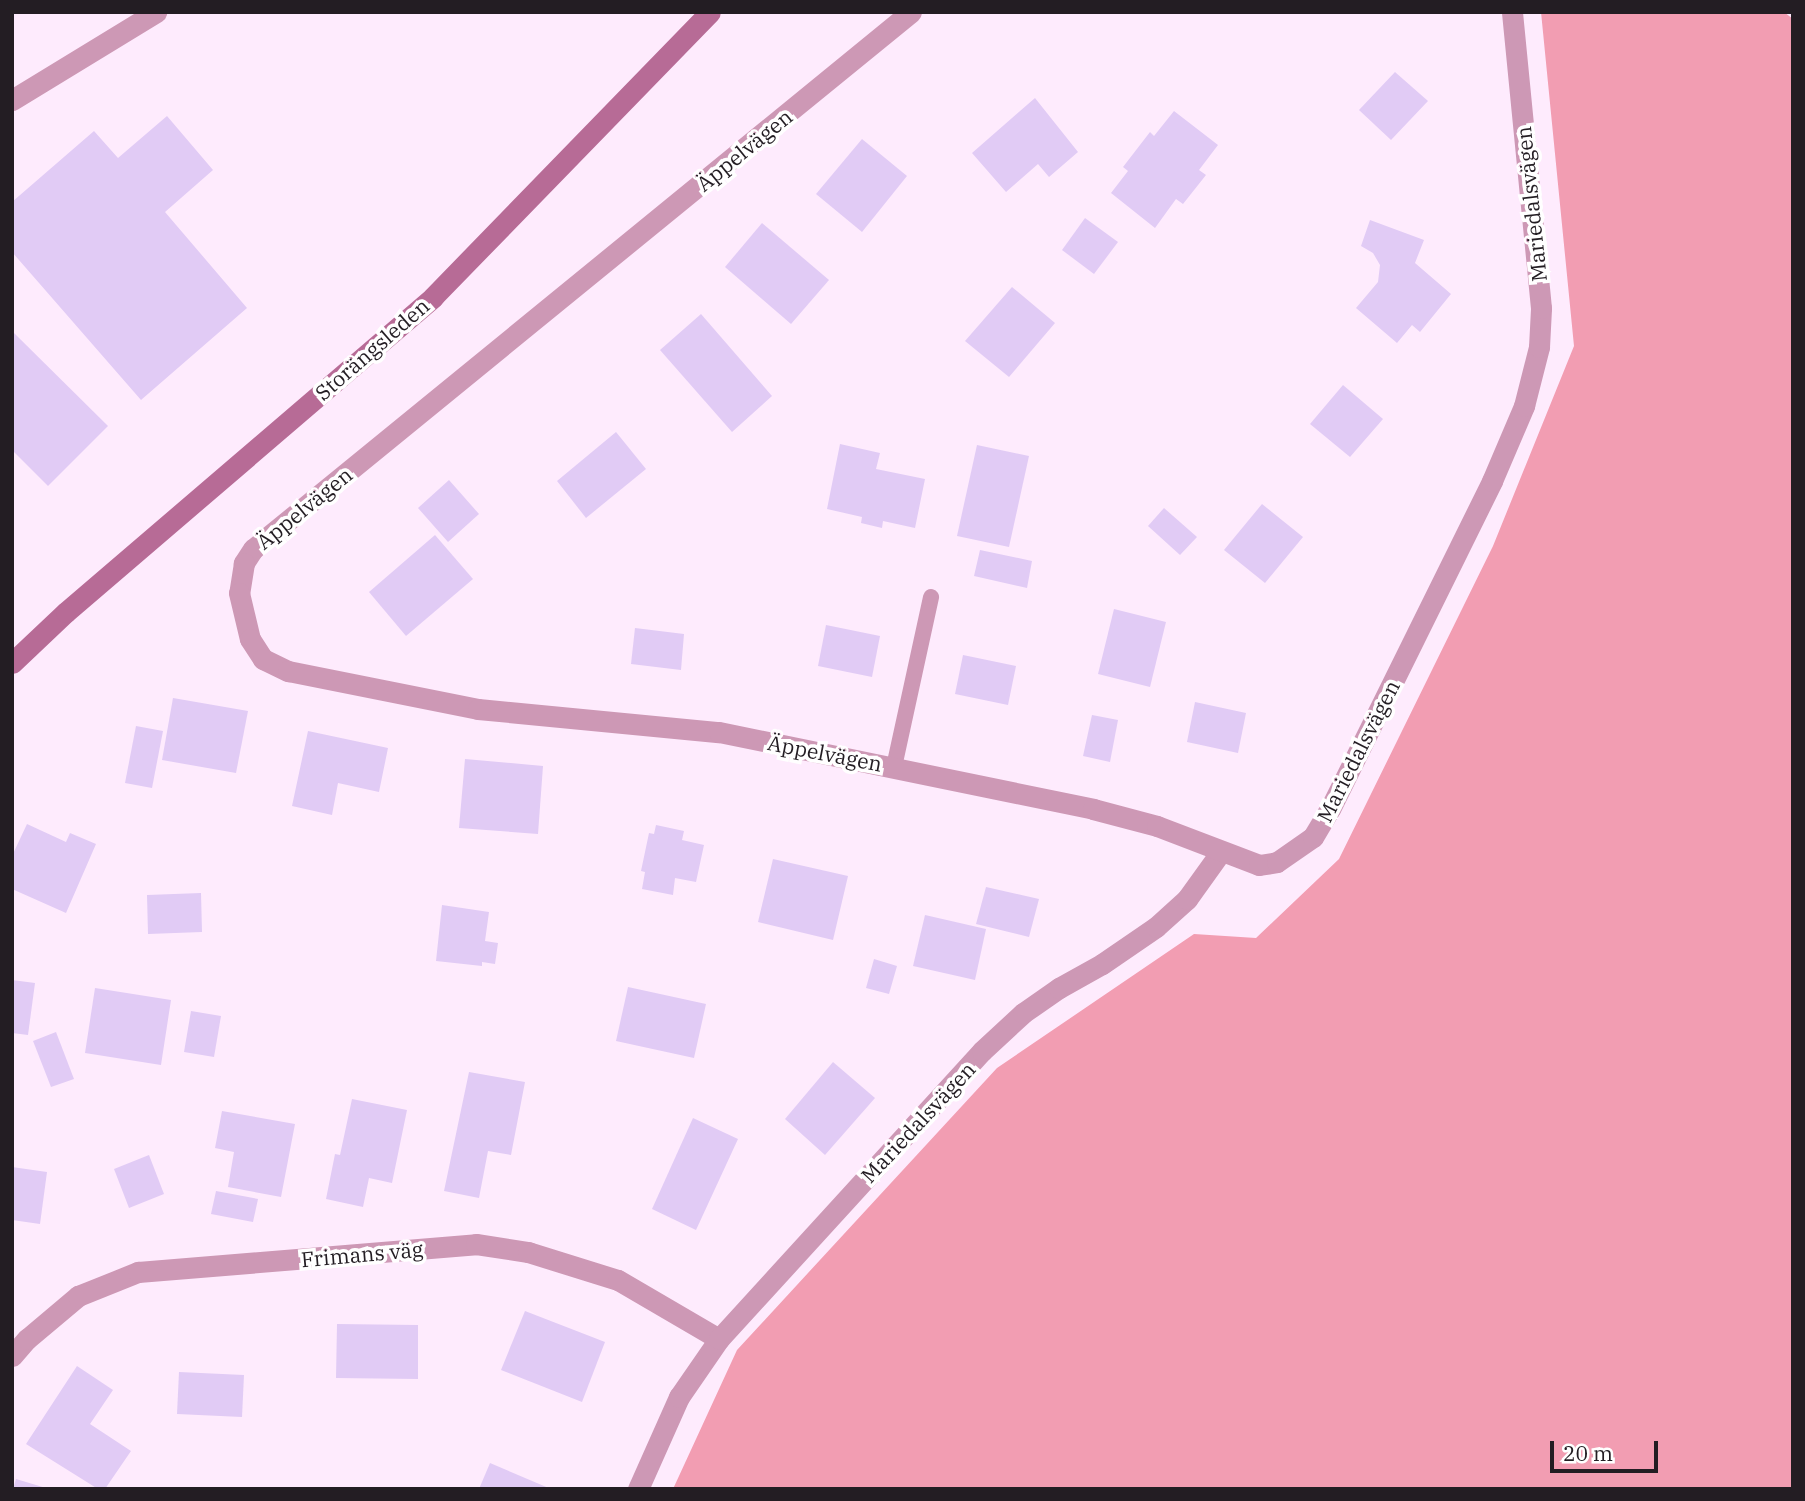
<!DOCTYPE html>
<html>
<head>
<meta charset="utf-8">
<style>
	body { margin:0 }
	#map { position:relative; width:1805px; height:1501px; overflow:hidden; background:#feebfd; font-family:"IBM Plex Serif",serif }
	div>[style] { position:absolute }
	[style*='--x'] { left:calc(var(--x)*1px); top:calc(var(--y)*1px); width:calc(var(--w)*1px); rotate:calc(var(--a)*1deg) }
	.forest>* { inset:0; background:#f29db2 }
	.building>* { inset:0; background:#e1cbf5 }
	.service>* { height:16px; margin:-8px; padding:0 8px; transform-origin:8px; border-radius:8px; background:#cd98b5 }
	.pedestrian>* { height:21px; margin:-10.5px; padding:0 10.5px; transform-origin:10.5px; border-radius:10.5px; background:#cd98b5 }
	.minor>* { height:21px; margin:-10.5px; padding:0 10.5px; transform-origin:10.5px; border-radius:10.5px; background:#cd98b5 }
	.secondary>* { height:21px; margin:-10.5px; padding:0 10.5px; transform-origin:10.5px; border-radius:10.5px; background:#b76b96 }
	span { translate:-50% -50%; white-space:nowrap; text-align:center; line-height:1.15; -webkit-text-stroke:7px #fff; paint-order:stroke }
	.street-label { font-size:21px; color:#231d23 }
	.frame { position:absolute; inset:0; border:14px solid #231d23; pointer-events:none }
	.scale { position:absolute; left:1550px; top:1441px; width:108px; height:32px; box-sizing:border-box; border:4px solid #231d23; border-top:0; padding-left:9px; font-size:21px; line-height:24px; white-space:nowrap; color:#231d23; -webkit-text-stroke:5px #fff; paint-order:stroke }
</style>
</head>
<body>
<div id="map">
	<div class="forest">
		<i style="clip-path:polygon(1541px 12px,1784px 12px,1793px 19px,1793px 1489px,673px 1489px,737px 1350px,997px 1068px,1194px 934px,1256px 938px,1339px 859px,1493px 546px,1574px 346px)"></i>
	</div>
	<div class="building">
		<i style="clip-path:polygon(1395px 72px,1428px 101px,1391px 140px,1359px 110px)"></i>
		<i style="clip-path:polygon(1035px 98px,1078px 152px,1049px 177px,1038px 164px,1006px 192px,972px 153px)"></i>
		<i style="clip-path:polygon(1174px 111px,1218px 145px,1199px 170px,1206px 175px,1183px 204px,1176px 199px,1155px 228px,1111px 193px,1128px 171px,1123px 167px,1150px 132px,1154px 136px)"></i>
		<i style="clip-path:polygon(167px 116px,213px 170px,165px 212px,247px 308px,141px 400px,12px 252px,12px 202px,94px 131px,118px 158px)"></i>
		<i style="clip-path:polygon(862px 139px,907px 176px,862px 232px,816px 194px)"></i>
		<i style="clip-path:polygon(1085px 218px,1118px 242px,1094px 274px,1062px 250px)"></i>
		<i style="clip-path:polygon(1370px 220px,1424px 240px,1415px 263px,1451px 294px,1420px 332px,1412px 325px,1397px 343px,1356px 308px,1378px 282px,1380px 265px,1373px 253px,1361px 246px)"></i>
		<i style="clip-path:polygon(762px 223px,829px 280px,791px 324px,725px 267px)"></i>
		<i style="clip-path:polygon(1012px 287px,1055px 323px,1009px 377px,965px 341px)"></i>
		<i style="clip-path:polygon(701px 314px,772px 396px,732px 432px,660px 350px)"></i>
		<i style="clip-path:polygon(12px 331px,108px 426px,48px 486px,12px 450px)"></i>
		<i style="clip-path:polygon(1343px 385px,1383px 419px,1350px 457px,1310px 424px)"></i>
		<i style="clip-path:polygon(616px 432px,646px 469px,586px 518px,557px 481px)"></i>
		<i style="clip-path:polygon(840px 444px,880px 453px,876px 469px,925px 479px,915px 528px,883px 521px,882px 528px,861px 523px,862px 517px,827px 509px)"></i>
		<i style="clip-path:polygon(977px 445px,1029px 456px,1009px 547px,957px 536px)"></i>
		<i style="clip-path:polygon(449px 480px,479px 514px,448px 542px,418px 508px)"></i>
		<i style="clip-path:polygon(1262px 504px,1303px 537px,1265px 583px,1224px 550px)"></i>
		<i style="clip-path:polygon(1164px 508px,1197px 537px,1180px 555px,1148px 526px)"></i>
		<i style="clip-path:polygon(435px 535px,473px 579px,406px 636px,369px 592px)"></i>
		<i style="clip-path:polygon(980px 550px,1032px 561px,1027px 588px,974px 576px)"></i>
		<i style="clip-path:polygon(1114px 609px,1166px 622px,1150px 687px,1098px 674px)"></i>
		<i style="clip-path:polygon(826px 625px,880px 636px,872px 677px,818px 666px)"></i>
		<i style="clip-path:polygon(635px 628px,684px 634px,681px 670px,631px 664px)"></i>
		<i style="clip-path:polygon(963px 655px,1016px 666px,1008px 705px,955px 694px)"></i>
		<i style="clip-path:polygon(173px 698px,248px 711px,236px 773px,162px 760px)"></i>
		<i style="clip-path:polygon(1195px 702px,1246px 713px,1238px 753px,1187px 742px)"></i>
		<i style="clip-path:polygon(1092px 715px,1118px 720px,1110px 762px,1083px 756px)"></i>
		<i style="clip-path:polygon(136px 726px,163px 731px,152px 788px,125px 783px)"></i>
		<i style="clip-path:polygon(308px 731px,388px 748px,379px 792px,338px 783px,332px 815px,292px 806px)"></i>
		<i style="clip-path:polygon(465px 759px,543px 766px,538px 834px,459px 828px)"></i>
		<i style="clip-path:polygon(27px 824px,66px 842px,70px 833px,96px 844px,66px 913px,12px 889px,12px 856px)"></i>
		<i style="clip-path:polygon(656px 825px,684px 831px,682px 840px,704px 845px,696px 882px,675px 878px,673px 895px,642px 889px,645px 872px,641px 871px,649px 833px,654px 834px)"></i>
		<i style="clip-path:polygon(773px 859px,848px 876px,833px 940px,758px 922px)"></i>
		<i style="clip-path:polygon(986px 887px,1039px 899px,1029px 937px,976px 924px)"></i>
		<i style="clip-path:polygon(201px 893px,202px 932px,148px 934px,147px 895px)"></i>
		<i style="clip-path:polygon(442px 905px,489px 912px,485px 941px,498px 943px,495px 964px,482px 962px,482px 966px,436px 961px)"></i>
		<i style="clip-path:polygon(925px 915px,986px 929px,975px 980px,913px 966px)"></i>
		<i style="clip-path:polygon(874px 959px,897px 966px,889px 994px,866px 988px)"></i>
		<i style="clip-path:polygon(12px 980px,35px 983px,28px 1035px,12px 1033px)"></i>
		<i style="clip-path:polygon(628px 987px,706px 1004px,694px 1058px,616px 1041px)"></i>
		<i style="clip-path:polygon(95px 988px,171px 1000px,161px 1065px,85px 1053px)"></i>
		<i style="clip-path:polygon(191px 1011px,221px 1016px,214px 1057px,184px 1052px)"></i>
		<i style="clip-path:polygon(56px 1032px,74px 1079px,51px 1087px,33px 1041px)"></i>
		<i style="clip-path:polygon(833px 1062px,875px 1098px,825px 1155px,785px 1119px)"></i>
		<i style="clip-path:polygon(469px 1072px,525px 1082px,511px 1155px,488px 1151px,479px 1198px,444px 1191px)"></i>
		<i style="clip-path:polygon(352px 1099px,407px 1110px,392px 1183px,369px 1178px,363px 1207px,326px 1199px,335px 1154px,340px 1155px)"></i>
		<i style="clip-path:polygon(222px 1111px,295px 1124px,281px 1197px,228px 1187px,234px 1152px,215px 1148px)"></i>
		<i style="clip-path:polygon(693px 1118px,738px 1139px,696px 1230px,652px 1209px)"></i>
		<i style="clip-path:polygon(149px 1155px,164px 1194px,129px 1208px,114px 1169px)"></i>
		<i style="clip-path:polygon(12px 1167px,47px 1172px,40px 1224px,12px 1220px)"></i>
		<i style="clip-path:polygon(216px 1191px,258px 1199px,253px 1222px,211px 1214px)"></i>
		<i style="clip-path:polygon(525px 1311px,605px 1342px,582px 1402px,501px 1370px)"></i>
		<i style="clip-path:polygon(337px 1324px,418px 1325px,418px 1379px,336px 1378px)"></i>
		<i style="clip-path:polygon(77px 1366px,113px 1390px,90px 1424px,131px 1451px,105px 1489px,98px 1489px,26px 1444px)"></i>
		<i style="clip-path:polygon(179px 1372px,244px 1375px,242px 1417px,177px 1414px)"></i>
		<i style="clip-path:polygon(490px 1463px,551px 1489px,479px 1489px)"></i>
		<i style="clip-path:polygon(16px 1479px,46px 1488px,46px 1489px,13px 1489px)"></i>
	</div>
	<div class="service">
		<i style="--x:894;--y:767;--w:174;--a:-77.7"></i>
	</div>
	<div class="pedestrian">
		<i style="--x:1102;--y:964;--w:65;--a:-34.4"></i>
		<i style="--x:1156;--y:927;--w:42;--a:-42.1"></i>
		<i style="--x:1187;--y:899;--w:57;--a:-54.3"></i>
	</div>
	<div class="minor">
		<i style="--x:911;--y:12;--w:849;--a:140.78"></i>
		<i style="--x:253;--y:549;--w:17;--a:123"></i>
		<i style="--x:244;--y:563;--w:30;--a:99"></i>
		<i style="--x:239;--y:593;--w:47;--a:76.6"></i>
		<i style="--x:250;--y:639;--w:24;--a:57"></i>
		<i style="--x:263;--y:659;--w:28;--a:26"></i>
		<i style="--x:288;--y:671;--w:194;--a:11.3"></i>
		<i style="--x:478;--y:709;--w:242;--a:5.5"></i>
		<i style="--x:719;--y:732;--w:382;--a:11.6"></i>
		<i style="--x:1093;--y:809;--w:66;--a:14.9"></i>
		<i style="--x:1157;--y:826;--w:109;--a:20.9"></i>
		<i style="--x:1259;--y:865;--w:18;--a:-9"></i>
		<i style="--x:1277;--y:862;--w:44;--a:-34.8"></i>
		<i style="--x:1313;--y:837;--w:33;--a:-59"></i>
		<i style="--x:1330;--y:809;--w:366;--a:-63.7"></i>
		<i style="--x:1492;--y:481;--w:82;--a:-66.9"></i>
		<i style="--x:1524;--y:406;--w:61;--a:-75.7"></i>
		<i style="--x:1539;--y:347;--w:39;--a:-87"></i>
		<i style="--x:1541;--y:308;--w:297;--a:-95.6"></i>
		<i style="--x:12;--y:100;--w:169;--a:-31.4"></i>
		<i style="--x:12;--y:1356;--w:23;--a:-49"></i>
		<i style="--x:27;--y:1339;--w:67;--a:-40.1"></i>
		<i style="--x:78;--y:1296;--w:65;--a:-21.8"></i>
		<i style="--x:138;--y:1272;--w:339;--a:-4.7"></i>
		<i style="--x:476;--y:1244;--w:53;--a:8.7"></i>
		<i style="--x:528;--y:1252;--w:94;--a:17.3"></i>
		<i style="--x:618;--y:1280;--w:117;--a:30.3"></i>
		<i style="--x:638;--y:1489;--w:101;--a:-66"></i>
		<i style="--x:679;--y:1397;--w:70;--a:-55.4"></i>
		<i style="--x:719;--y:1339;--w:390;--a:-47.6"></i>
		<i style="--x:982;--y:1051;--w:56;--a:-42.8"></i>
		<i style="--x:1023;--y:1013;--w:44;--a:-34.8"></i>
		<i style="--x:1059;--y:988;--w:49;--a:-29.2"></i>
	</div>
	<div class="secondary">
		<i style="--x:12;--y:663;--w:74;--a:-43.4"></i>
		<i style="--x:66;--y:612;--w:484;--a:-40.6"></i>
		<i style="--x:433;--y:297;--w:397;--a:-45.8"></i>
	</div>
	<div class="street-label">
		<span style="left:744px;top:150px;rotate:-39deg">Äppelvägen</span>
		<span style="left:1531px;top:204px;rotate:-96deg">Mariedalsvägen</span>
		<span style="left:372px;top:349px;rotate:-41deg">Storängsleden</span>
		<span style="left:304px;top:508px;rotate:-39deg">Äppelvägen</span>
		<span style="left:1358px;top:751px;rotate:-63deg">Mariedalsvägen</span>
		<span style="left:825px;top:753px;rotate:11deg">Äppelvägen</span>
		<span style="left:918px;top:1122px;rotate:-47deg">Mariedalsvägen</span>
		<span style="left:362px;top:1254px;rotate:-5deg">Frimans väg</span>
	</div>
	<div class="frame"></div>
	<div class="scale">20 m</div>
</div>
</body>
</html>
